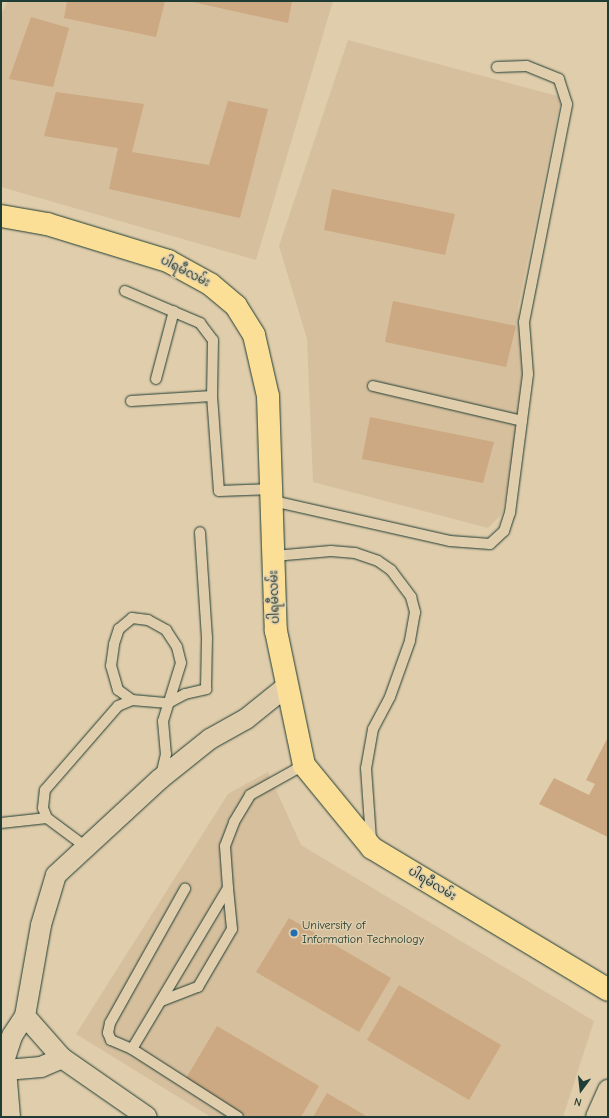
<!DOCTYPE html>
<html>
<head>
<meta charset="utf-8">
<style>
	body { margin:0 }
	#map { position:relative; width:609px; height:1118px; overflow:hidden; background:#e0cdab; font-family:"Comic Neue","Noto Sans Myanmar",sans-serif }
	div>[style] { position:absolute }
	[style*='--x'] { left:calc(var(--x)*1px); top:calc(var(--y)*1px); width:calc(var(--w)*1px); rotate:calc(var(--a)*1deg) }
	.built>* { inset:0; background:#d6bf9d }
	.building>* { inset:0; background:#cca983 }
	.roads { filter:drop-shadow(0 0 1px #1f3d34) drop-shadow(0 0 1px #1f3d34) }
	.service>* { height:10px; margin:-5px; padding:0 5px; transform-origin:5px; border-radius:5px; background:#e0cdab }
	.minor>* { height:20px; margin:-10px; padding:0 10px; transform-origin:10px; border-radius:10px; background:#e0cdab }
	.primary>* { height:22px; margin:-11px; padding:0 11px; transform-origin:11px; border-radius:11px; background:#fbdf96 }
	.dots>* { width:11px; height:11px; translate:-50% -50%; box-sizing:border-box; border:2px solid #e0cdab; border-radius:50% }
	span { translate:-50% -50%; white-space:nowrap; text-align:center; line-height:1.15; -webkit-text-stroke:3px #e0cdab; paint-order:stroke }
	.street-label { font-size:12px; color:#1f3d34 }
	.poi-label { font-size:12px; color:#1f3d34 }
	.left { translate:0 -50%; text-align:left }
	.frame { position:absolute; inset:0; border:2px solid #1f3d34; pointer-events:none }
	.north { position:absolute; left:561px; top:1070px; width:40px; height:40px; -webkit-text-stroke:3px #e0cdab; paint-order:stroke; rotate:195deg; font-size:11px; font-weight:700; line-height:16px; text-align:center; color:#1f3d34 }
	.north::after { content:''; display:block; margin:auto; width:14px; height:18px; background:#1f3d34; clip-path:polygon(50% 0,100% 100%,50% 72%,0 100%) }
</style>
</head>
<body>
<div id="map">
	<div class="built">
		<i style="clip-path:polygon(8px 1px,333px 1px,256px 260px,1px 187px,1px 14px)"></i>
		<i style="clip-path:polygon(348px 40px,561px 97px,518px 308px,523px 367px,511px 469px,502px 514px,488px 528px,313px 482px,307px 339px,279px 246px)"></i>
		<i style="clip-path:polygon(268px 772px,301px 845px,594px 1021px,563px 1117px,211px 1117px,76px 1034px,228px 794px)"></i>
	</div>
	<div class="building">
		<i style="clip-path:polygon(67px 1px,165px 1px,156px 37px,64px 18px)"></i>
		<i style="clip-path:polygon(188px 1px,292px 1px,288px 23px)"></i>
		<i style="clip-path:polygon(31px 17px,69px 28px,53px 87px,9px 79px)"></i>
		<i style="clip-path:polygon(56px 92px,144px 104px,132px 152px,209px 165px,228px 101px,268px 109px,240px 218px,109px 189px,118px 148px,44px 136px)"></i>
		<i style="clip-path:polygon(332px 189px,455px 214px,445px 255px,324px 230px)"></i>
		<i style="clip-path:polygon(393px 301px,516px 326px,506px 367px,385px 342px)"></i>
		<i style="clip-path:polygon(370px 417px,494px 442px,483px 483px,362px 459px)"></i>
		<i style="clip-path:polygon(608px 737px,608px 837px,539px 804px,554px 778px,589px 795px,595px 784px,586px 780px)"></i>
		<i style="clip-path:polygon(289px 918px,391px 978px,359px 1032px,256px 972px)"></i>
		<i style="clip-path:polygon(399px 985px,501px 1045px,469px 1100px,367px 1040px)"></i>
		<i style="clip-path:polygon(217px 1026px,319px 1086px,301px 1117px,247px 1117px,185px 1080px)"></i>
		<i style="clip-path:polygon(327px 1093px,368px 1117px,313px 1117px)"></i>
	</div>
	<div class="roads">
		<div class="service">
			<i style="--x:125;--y:291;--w:82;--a:23.1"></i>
			<i style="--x:200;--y:323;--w:21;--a:53"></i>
			<i style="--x:213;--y:340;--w:56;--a:91"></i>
			<i style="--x:156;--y:379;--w:70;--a:-75.2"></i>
			<i style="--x:373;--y:386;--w:153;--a:13.2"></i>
			<i style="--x:131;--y:401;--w:81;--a:-3.5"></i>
			<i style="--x:212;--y:396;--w:95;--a:85.8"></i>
			<i style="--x:219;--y:491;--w:54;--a:-2.1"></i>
			<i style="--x:273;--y:501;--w:181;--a:12.7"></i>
			<i style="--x:450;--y:541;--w:40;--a:4.3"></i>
			<i style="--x:490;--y:544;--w:19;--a:-43"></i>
			<i style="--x:504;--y:531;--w:19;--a:-72"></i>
			<i style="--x:510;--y:513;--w:140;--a:-82.6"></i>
			<i style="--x:528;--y:374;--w:52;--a:-94.4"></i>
			<i style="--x:524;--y:322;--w:222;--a:-78.8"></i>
			<i style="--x:567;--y:104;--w:26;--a:-108"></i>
			<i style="--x:559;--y:79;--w:35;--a:-158"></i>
			<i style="--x:526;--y:66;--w:29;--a:178"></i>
			<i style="--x:274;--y:556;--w:57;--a:-5"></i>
			<i style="--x:331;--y:551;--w:24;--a:5"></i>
			<i style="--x:355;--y:553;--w:24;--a:19"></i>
			<i style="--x:378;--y:561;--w:16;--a:35"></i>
			<i style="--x:391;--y:570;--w:34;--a:53"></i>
			<i style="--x:411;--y:597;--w:16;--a:75"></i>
			<i style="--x:415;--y:612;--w:29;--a:100"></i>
			<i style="--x:410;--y:641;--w:59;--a:109.7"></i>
			<i style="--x:390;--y:697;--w:36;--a:118"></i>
			<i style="--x:373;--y:729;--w:40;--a:100"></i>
			<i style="--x:366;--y:768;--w:72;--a:86"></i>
			<i style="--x:132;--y:700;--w:17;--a:-144"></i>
			<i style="--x:118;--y:690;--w:25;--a:-106"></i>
			<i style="--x:111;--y:666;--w:22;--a:-82"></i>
			<i style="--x:114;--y:644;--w:16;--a:-72"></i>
			<i style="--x:119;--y:629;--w:17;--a:-40"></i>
			<i style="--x:132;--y:618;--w:16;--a:7"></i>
			<i style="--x:148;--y:620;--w:21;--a:29"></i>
			<i style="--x:166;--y:630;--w:20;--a:57"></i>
			<i style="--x:177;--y:647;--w:16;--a:76"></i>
			<i style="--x:181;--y:663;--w:61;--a:107.2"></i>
			<i style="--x:163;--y:721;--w:33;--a:85"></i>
			<i style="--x:166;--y:754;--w:22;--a:103"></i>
			<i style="--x:1;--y:823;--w:46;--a:-6.2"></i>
			<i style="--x:86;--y:847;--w:49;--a:-143.4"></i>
			<i style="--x:47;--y:818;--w:11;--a:-112"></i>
			<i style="--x:43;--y:808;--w:18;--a:-84"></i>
			<i style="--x:45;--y:790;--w:111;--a:-49"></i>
			<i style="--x:118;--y:706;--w:15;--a:-23"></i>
			<i style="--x:132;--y:700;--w:36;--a:5"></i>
			<i style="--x:168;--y:703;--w:19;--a:-28"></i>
			<i style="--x:185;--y:694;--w:22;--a:-13"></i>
			<i style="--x:206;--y:689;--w:51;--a:-88.9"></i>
			<i style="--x:207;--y:638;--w:106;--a:-93.8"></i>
			<i style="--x:161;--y:1001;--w:40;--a:-21"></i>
			<i style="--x:198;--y:987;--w:67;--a:-59.6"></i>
			<i style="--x:232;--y:929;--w:41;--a:-95.6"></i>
			<i style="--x:132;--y:1049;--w:23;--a:-157"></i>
			<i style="--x:111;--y:1040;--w:8;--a:-113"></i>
			<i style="--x:108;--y:1033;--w:10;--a:-79"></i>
			<i style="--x:110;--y:1023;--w:154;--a:-60.8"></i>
			<i style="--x:238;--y:1117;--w:126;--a:-147.3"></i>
			<i style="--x:132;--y:1049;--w:187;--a:-59.2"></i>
			<i style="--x:228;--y:888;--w:42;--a:-94.1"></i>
			<i style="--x:225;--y:846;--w:26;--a:-69"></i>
			<i style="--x:234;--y:822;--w:31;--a:-59"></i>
			<i style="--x:250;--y:795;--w:62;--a:-29.1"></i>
		</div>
		<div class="minor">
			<i style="--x:25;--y:1016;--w:56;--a:48.6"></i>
			<i style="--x:62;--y:1058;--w:103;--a:34.8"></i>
			<i style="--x:6;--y:1070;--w:35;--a:-5"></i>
			<i style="--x:41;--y:1067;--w:23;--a:-23"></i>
			<i style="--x:10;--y:1117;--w:59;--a:-94.8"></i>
			<i style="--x:5;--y:1058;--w:23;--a:-72"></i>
			<i style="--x:12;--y:1036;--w:24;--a:-57"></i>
			<i style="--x:25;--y:1016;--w:92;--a:-80"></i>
			<i style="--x:41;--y:925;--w:52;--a:-73.3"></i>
			<i style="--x:56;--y:875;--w:142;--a:-42.7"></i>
			<i style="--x:160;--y:779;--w:64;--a:-38.7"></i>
			<i style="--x:210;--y:739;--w:41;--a:-29.1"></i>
			<i style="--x:246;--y:719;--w:53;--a:-38.8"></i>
			<i style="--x:596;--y:1117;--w:30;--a:-66"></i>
		</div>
		<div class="primary">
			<i style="--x:1;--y:216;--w:47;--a:9.9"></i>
			<i style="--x:47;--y:224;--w:127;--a:17"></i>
			<i style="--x:168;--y:261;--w:48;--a:28.7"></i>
			<i style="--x:210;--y:284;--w:34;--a:40"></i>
			<i style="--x:236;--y:306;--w:34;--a:58"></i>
			<i style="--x:254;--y:335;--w:63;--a:77.1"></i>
			<i style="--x:268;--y:396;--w:235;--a:88.1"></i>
			<i style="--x:276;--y:631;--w:137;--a:78.2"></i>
			<i style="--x:304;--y:765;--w:107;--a:50.7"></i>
			<i style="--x:372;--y:848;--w:275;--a:31"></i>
		</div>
	</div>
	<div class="dots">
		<i style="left:294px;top:933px;background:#1f6fb2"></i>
	</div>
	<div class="street-label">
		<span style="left:185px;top:272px;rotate:27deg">ပါရမီလမ်း</span>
		<span style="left:275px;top:597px;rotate:-92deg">ပါရမီလမ်း</span>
		<span style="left:432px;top:884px;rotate:31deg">ပါရမီလမ်း</span>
	</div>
	<div class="poi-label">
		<span class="left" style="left:302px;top:933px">University of<br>Information Technology</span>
	</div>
	<div class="frame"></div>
	<div class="north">N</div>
</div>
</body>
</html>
